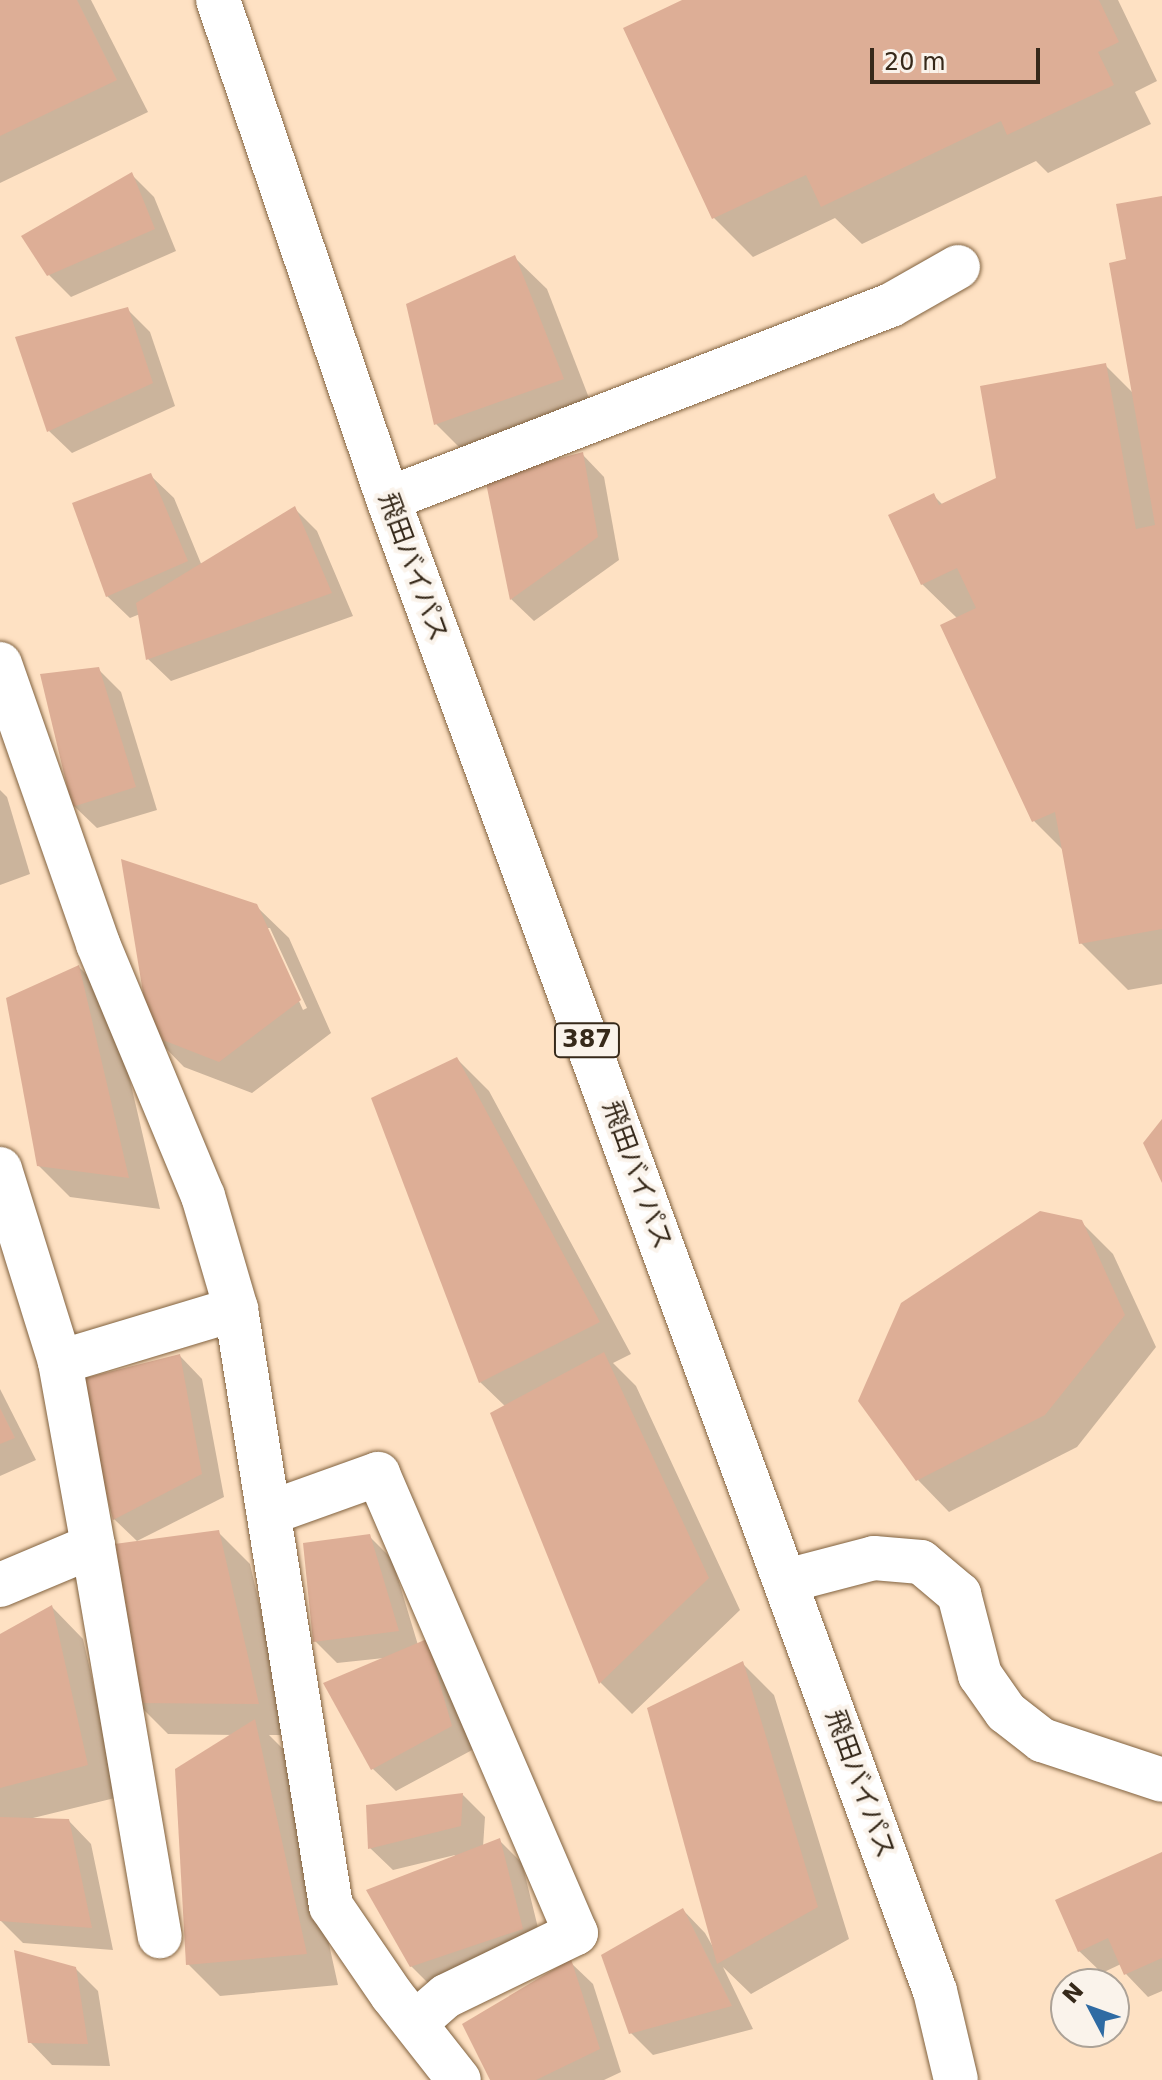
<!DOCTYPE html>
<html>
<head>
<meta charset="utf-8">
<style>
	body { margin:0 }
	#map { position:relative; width:1162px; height:2080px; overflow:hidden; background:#fee1c3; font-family:"DejaVu Sans","Noto Sans JP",sans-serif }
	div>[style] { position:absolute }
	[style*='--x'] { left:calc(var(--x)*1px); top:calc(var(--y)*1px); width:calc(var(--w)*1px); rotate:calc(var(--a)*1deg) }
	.shadow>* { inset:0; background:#0003 }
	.building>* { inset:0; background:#ddae96 }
	.roads { filter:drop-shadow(0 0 2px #81623f) drop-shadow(0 0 2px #81623f) }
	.minor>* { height:44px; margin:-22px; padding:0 22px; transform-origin:22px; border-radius:22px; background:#fff }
	.highway>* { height:44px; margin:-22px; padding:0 22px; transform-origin:22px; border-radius:22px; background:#fff }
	span { translate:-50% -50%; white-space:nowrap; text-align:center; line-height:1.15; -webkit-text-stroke:8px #faf3eb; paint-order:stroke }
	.shield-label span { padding:2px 6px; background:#faf3eb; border:2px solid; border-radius:6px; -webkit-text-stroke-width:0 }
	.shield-label { font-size:24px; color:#36291a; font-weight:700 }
	.street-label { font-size:26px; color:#36291a }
	.north { position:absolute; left:1050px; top:1968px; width:80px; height:80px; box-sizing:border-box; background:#faf3eb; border:2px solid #aca297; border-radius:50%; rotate:311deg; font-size:22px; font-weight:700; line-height:32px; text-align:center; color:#36291a }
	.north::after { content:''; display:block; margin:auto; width:28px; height:36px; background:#2f6ba3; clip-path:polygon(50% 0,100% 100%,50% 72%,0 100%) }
	.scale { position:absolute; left:870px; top:48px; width:170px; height:36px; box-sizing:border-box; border:4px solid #36291a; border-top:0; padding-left:10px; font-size:24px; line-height:28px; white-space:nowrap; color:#36291a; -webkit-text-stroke:6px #faf3eb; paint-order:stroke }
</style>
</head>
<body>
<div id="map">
	<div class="shadow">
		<i style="clip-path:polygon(0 0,91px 0,148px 112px,0 183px)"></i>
		<i style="clip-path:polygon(687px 0,1118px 0,1157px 81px,1135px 92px,1151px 124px,1048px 173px,1036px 161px,862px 244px,835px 218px,753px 257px,714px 218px)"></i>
		<i style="clip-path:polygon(132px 175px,154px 197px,176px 251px,71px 297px,49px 275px)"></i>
		<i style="clip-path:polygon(1162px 198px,1162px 984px,1128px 990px,1081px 943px,1065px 852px,1034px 821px,958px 619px,922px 584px,891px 516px,933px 495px,943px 505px,999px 480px,1106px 366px,1134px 394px,1128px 260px)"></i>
		<i style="clip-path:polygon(515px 258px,547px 289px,594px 411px,468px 456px,436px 424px)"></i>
		<i style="clip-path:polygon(127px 309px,150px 332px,175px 406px,72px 453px,49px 431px)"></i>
		<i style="clip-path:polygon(582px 454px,604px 477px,619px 560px,534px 621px,511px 599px)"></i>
		<i style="clip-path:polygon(151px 476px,174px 498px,202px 566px,295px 509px,317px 531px,353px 616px,171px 681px,148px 659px,140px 614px,130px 618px,107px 596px)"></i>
		<i style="clip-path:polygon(98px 669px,121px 692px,157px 810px,97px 828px,74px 806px)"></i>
		<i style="clip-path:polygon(0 790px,7px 797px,30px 874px,0 885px)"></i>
		<i style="clip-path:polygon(evenodd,256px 906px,289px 938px,331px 1033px,252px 1093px,184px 1067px,152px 1034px,256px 906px,266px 928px,270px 928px,307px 1008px,303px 1010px,266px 928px)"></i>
		<i style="clip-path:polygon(79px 967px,111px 999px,160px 1209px,70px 1197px,38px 1165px)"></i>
		<i style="clip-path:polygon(457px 1059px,489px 1091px,631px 1354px,613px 1363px,636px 1386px,740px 1610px,632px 1714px,601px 1683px,492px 1414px,506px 1407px,480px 1382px)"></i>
		<i style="clip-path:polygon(1081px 1222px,1113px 1254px,1156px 1347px,1077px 1447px,949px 1512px,918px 1480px)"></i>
		<i style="clip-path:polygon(180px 1356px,202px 1379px,224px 1497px,137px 1541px,114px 1519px)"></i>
		<i style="clip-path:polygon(0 1389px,36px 1460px,0 1476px)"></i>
		<i style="clip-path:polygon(218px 1532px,250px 1564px,290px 1735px,269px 1735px,287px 1753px,338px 1985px,220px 1996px,188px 1964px,234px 1735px,168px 1734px,136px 1702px)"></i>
		<i style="clip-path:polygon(369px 1536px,392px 1559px,418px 1645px,426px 1641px,449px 1664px,474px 1749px,396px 1791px,373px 1769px,384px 1658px,337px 1663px,315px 1641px)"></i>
		<i style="clip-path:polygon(52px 1607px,83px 1639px,119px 1797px,33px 1818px,69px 1821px,91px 1844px,113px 1950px,23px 1943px,0 1920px,0 1636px)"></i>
		<i style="clip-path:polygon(742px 1663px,774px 1695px,849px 1939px,751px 1994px,723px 1967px,753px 2029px,653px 2055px,631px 2033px,683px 1910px,705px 1933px,713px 1947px)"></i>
		<i style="clip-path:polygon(463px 1795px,485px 1817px,483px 1847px,500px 1841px,522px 1863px,544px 1952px,434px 1989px,411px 1966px,455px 1855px,393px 1870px,370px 1848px)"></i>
		<i style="clip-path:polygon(1162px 1855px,1162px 1991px,1148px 1997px,1126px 1974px,1121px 1964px,1102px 1973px,1079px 1951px)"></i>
		<i style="clip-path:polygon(570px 1962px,593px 1984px,621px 2072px,604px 2080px,492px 2080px)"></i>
		<i style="clip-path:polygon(75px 1968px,98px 1991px,110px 2066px,52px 2065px,30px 2042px)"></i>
	</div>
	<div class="building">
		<i style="clip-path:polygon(0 0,77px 0,117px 80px,0 136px)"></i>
		<i style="clip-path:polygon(682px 0,1099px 0,1119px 42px,1098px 52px,1114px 85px,1007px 135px,1001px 121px,821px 207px,806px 175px,712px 219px,623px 28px)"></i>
		<i style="clip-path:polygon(132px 172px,155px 229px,47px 276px,21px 236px)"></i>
		<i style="clip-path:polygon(1162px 196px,1162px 929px,1079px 944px,1055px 812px,1032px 822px,940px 625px,976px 608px,957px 568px,921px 585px,888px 515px,934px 493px,939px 505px,996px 478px,980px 386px,1106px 363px,1136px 529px,1155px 525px,1109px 263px,1126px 259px,1116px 204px)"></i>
		<i style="clip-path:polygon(515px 255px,564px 379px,434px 425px,406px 304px)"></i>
		<i style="clip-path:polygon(128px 307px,153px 383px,47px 432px,15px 337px)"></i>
		<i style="clip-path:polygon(583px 452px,598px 537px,510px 600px,485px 478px)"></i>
		<i style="clip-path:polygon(151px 473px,188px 561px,106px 597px,72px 503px)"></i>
		<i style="clip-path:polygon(295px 506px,332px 593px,146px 660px,136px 603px)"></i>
		<i style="clip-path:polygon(99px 667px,136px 787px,72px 807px,40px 674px)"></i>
		<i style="clip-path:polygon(121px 859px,257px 904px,301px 1000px,219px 1062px,150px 1035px)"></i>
		<i style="clip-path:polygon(79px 965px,129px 1178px,37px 1166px,6px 998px)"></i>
		<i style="clip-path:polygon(457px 1057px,600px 1322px,479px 1383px,371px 1098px)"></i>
		<i style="clip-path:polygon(1162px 1119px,1162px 1183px,1143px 1143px)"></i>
		<i style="clip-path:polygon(1040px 1211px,1082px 1220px,1125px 1315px,1045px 1415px,916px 1481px,858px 1401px,901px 1303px)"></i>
		<i style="clip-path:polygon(604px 1352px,709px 1578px,599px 1684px,490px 1413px)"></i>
		<i style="clip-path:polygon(180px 1354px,202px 1474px,113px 1520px,77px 1380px)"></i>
		<i style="clip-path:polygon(0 1408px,15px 1438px,0 1444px)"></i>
		<i style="clip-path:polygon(219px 1530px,259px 1704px,134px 1703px,107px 1545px)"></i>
		<i style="clip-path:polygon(370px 1534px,399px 1631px,313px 1642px,303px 1543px)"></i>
		<i style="clip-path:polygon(52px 1605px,88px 1765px,0 1788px,0 1634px)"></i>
		<i style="clip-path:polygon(427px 1639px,452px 1726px,371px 1770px,323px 1683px)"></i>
		<i style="clip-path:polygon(743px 1661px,818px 1907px,717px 1964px,647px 1708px)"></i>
		<i style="clip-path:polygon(255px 1719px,307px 1954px,186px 1965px,175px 1769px)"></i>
		<i style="clip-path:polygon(463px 1793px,461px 1826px,368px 1849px,366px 1805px)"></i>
		<i style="clip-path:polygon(0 1817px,69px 1819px,92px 1928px,0 1921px)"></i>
		<i style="clip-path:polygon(500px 1838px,523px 1929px,410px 1967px,366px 1890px)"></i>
		<i style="clip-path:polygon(1162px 1852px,1162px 1958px,1124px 1975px,1108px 1938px,1078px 1952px,1055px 1900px)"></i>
		<i style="clip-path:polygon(683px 1908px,732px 2006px,629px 2034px,601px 1955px)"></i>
		<i style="clip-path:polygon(14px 1950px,76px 1967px,88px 2044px,28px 2043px)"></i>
		<i style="clip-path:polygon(571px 1959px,600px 2049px,536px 2080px,490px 2080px,462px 2024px)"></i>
	</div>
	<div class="roads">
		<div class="minor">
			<i style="--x:388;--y:499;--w:539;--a:-21.09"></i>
			<i style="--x:891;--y:305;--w:77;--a:-29.6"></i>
			<i style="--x:0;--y:664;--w:297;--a:70.7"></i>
			<i style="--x:98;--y:944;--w:273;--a:67.4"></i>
			<i style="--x:203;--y:1196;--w:118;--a:73.7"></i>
			<i style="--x:236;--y:1309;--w:605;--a:80.96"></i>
			<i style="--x:331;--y:1906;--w:108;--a:55.6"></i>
			<i style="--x:392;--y:1995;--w:108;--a:51.8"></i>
			<i style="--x:0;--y:1169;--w:202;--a:72.7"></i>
			<i style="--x:60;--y:1362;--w:187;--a:79.8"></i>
			<i style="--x:60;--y:1362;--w:184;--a:-16.8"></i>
			<i style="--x:269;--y:1513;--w:116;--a:-19.7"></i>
			<i style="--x:378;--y:1474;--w:500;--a:66.7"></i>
			<i style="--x:576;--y:1933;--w:144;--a:154.1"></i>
			<i style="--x:446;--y:1996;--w:41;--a:138.9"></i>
			<i style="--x:786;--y:1581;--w:91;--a:-14.6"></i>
			<i style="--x:874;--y:1558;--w:47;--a:4.9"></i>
			<i style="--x:921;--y:1562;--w:50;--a:40.1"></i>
			<i style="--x:959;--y:1594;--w:84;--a:75.5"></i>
			<i style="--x:980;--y:1675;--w:45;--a:54.9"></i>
			<i style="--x:1006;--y:1712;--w:46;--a:37.9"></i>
			<i style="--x:1042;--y:1740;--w:126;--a:18.4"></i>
			<i style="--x:0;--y:1585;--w:101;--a:-22.8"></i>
			<i style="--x:93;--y:1546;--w:396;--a:80.3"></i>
		</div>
		<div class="highway">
			<i style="--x:218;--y:0;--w:527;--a:71.19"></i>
			<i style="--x:388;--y:499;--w:1589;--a:69.87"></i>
			<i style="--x:935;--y:1991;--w:91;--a:76.7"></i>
		</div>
	</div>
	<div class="shield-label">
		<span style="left:587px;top:1040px">387</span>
	</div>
	<div class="street-label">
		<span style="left:413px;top:567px;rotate:70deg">飛田バイパス</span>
		<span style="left:637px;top:1175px;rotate:70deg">飛田バイパス</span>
		<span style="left:860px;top:1784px;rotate:70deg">飛田バイパス</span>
	</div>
	<div class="north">N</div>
	<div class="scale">20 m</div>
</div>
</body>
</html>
